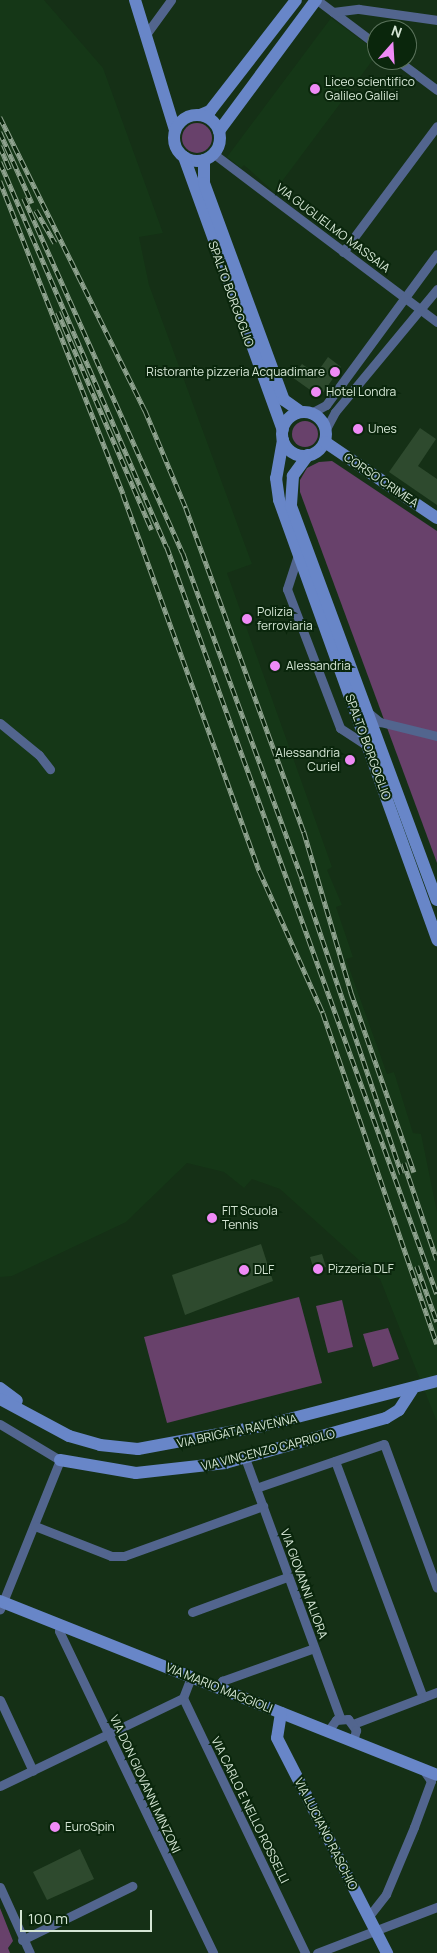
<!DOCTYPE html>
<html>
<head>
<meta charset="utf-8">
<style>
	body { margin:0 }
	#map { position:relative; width:437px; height:1953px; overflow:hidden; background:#153016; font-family:Manrope,sans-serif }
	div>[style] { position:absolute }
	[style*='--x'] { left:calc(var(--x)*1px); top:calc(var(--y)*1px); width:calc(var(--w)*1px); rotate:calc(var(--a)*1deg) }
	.built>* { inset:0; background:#153717 }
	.green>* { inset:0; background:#68416b }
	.round { border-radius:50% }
	.building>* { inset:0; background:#2e4a2e }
	.street>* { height:9px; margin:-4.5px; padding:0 4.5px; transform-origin:4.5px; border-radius:4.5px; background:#52658e }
	.secondary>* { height:12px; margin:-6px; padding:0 6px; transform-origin:6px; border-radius:6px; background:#6886c8 }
	.secondary>.ring { margin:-6px; padding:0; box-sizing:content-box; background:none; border:12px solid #6886c8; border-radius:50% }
	.rail>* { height:4.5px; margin-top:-2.25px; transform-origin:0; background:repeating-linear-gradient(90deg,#0a260c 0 8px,#8fa38f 0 16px); box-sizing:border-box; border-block:1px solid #8fa38f }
	.dots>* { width:14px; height:14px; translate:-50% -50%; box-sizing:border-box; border:2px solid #0a260c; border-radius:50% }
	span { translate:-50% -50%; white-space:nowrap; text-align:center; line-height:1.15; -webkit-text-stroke:4px #0a260c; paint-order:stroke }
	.poi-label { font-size:12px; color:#d5e6d5 }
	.left { translate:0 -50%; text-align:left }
	.right { translate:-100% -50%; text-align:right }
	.street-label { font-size:12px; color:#d5e6d5 }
	.north { position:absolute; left:367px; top:20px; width:50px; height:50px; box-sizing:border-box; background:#0a260c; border:1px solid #5b735c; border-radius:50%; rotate:19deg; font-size:14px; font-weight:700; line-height:20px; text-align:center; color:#d5e6d5 }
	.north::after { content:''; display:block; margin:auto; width:18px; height:22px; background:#ef8bf6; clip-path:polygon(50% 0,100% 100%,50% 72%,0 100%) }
	.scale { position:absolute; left:20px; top:1910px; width:132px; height:22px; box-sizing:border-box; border:2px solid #d5e6d5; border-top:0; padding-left:6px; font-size:15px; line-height:18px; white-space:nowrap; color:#d5e6d5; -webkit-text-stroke:4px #0a260c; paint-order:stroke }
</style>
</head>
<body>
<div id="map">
	<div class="built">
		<i style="clip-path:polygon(0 0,44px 0,103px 68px,163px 233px,139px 237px,149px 285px,252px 564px,227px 573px,332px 867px,327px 870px,342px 905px,336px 907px,353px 957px,346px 959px,387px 1074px,394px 1072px,413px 1133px,421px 1134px,437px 1212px,437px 1422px,380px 1279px,280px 1189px,252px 1179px,244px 1188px,224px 1172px,187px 1163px,126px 1222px,12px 1276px,0 1277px)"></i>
		<i style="clip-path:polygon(331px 18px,375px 50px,375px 57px,274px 192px,244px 165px,241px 168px,227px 157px)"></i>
	</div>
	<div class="green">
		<i class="round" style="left:182px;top:123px;width:30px;height:30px"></i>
		<i class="round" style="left:292px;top:421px;width:26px;height:26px"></i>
		<i style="clip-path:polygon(332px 461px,437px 531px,437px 863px,300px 492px,300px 480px,307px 468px,319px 462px)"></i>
		<i style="clip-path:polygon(299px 1297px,322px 1383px,167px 1423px,144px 1337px)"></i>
		<i style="clip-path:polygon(342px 1300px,353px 1347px,328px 1353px,316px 1306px)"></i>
		<i style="clip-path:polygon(388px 1328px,399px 1359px,373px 1367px,363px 1334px)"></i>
		<i style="clip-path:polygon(0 1908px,13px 1941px,8px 1948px,10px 1953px,0 1953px)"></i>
	</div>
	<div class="building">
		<i style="clip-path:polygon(328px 357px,341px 367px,320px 397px,292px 377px,302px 364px,316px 374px)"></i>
		<i style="clip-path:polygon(420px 428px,436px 439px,418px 466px,437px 479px,437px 505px,389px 472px)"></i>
		<i style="clip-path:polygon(261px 1244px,273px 1281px,185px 1315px,172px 1275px)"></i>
		<i style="clip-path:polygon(322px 1254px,326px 1267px,314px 1270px,310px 1257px)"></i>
		<i style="clip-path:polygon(80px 1849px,94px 1879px,47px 1900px,33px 1872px)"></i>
	</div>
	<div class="street">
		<i style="--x:317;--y:0;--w:75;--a:36.9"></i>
		<i style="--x:333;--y:12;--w:26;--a:-7"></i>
		<i style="--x:359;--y:9;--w:79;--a:8"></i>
		<i style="--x:147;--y:33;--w:41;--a:-54"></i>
		<i style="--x:397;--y:60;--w:50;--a:36.9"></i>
		<i style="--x:214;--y:154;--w:279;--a:37"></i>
		<i style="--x:343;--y:252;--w:157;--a:-53.3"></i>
		<i style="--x:311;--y:413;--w:17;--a:-28"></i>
		<i style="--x:326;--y:405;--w:187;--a:-53.7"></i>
		<i style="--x:326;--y:429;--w:19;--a:-62"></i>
		<i style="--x:335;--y:412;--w:160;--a:-50.3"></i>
		<i style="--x:298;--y:555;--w:36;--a:108"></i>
		<i style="--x:287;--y:589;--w:149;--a:69.1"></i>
		<i style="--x:340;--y:728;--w:31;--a:33"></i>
		<i style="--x:370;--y:714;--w:13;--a:39"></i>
		<i style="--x:380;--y:722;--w:59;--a:13.8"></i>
		<i style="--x:0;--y:723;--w:50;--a:39.4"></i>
		<i style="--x:39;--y:755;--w:18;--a:52"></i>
		<i style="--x:0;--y:1424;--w:70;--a:31"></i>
		<i style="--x:60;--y:1460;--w:161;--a:111.9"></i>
		<i style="--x:245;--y:1458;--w:277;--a:69.9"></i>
		<i style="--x:335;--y:1461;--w:252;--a:69.6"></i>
		<i style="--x:256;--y:1488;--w:135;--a:-19"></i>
		<i style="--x:384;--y:1444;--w:153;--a:69.8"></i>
		<i style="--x:35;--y:1526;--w:82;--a:21.5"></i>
		<i style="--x:111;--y:1556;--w:13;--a:0"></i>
		<i style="--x:124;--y:1556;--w:148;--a:-19.8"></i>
		<i style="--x:192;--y:1612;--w:101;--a:-20.2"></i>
		<i style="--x:61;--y:1625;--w:6;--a:108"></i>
		<i style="--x:59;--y:1631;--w:357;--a:64.4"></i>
		<i style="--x:191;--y:1677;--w:22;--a:111"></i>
		<i style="--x:183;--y:1698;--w:283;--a:64.4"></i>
		<i style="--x:219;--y:1688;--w:8;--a:-67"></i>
		<i style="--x:222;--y:1681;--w:98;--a:-19.7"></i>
		<i style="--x:0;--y:1700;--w:78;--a:65.1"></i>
		<i style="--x:353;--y:1724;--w:90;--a:-20.9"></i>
		<i style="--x:328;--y:1731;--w:14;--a:-54"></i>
		<i style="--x:336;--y:1720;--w:12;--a:-5"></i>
		<i style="--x:348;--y:1719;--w:14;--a:54"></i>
		<i style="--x:356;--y:1730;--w:11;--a:105"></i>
		<i style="--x:0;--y:1786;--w:203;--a:-25.7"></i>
		<i style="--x:0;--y:1887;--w:72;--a:65.6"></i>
		<i style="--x:369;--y:1916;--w:28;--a:-52"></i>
		<i style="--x:386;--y:1894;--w:73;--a:-67.3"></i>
		<i style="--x:414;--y:1827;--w:49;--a:-69.7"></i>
		<i style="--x:431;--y:1781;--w:11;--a:-124"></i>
		<i style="--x:22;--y:1940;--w:123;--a:-26.1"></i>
		<i style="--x:317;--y:1953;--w:129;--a:-21"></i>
	</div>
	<div class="secondary">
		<i style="--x:135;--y:0;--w:136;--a:72.9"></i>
		<i style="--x:200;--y:115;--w:11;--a:-22"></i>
		<i style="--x:210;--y:111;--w:140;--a:-52.2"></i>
		<i class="ring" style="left:174px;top:115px;width:34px;height:34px"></i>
		<i style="--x:219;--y:131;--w:163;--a:-53.5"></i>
		<i style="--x:184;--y:157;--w:290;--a:70.1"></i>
		<i style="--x:204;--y:160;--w:23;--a:90"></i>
		<i style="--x:204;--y:183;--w:231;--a:69.8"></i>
		<i style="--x:284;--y:400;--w:21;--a:35"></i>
		<i class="ring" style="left:282px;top:412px;width:32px;height:32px"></i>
		<i style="--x:283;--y:440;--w:39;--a:100"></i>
		<i style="--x:276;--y:478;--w:22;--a:82"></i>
		<i style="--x:279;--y:500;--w:468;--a:70.2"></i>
		<i style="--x:325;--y:442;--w:135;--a:34.2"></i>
		<i style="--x:308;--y:455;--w:26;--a:126"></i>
		<i style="--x:293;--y:476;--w:30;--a:94"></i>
		<i style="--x:291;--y:506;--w:420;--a:69.7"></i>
		<i style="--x:0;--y:1388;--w:21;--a:37"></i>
		<i style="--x:0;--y:1399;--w:78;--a:28.2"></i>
		<i style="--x:69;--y:1436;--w:32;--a:16"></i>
		<i style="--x:100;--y:1445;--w:38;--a:6"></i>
		<i style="--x:138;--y:1449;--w:126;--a:-10.5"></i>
		<i style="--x:262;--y:1426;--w:181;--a:-14.4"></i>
		<i style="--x:60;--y:1460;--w:77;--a:9.7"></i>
		<i style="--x:136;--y:1473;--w:90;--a:-6.4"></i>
		<i style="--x:225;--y:1463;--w:167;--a:-15.6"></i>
		<i style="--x:386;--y:1418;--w:15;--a:-32"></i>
		<i style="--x:399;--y:1410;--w:24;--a:-57"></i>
		<i style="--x:0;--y:1601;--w:470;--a:21.7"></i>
		<i style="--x:281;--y:1713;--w:25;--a:99"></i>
		<i style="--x:277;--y:1738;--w:242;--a:62.9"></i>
	</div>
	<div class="rail">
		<i style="--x:0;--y:117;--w:327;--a:63.7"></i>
		<i style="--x:145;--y:410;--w:106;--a:67.3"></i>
		<i style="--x:186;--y:508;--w:345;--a:70"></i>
		<i style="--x:304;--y:832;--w:167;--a:73.6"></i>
		<i style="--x:351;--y:992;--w:191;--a:70.7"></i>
		<i style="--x:0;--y:132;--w:78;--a:65.7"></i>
		<i style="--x:0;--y:146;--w:25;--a:67"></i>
		<i style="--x:0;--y:162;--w:420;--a:66.6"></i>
		<i style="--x:167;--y:547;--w:794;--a:70.13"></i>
		<i style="--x:0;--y:181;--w:336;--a:68.5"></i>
		<i style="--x:123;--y:494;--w:402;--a:70.1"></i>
		<i style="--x:260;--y:872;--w:154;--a:65.9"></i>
		<i style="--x:323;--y:1013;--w:350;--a:71"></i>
		<i style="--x:24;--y:198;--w:389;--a:65.9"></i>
		<i style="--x:183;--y:553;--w:347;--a:69.9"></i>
		<i style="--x:302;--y:879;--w:311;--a:71.3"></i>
		<i style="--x:36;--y:210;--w:38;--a:60"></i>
		<i style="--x:58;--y:312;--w:237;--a:66.7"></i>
		<i style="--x:404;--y:1163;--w:102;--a:71.2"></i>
		<i style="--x:417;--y:1266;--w:59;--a:70.3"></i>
	</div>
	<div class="dots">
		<i style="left:315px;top:89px;background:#ef8bf6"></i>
		<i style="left:335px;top:372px;background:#ef8bf6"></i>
		<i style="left:316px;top:392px;background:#ef8bf6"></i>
		<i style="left:358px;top:429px;background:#ef8bf6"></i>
		<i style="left:247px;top:619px;background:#ef8bf6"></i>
		<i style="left:275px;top:666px;background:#ef8bf6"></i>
		<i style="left:350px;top:760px;background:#ef8bf6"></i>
		<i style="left:212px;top:1218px;background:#ef8bf6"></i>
		<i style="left:318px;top:1269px;background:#ef8bf6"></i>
		<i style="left:244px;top:1270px;background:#ef8bf6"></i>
		<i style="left:55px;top:1827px;background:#ef8bf6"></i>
	</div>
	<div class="poi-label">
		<span class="left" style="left:325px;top:89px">Liceo scientifico<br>Galileo Galilei</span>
		<span class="right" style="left:325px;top:372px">Ristorante pizzeria Acquadimare</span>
		<span class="left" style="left:326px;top:392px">Hotel Londra</span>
		<span class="left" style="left:368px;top:429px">Unes</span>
		<span class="left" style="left:257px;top:619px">Polizia<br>ferroviaria</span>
		<span class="left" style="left:286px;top:666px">Alessandria</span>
		<span class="right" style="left:340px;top:760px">Alessandria<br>Curiel</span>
		<span class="left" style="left:222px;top:1218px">FIT Scuola<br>Tennis</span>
		<span class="left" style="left:328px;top:1269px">Pizzeria DLF</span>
		<span class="left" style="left:254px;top:1270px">DLF</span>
		<span class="left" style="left:65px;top:1827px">EuroSpin</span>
	</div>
	<div class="street-label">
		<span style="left:333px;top:228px;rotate:37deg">VIA GUGLIELMO MASSAIA</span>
		<span style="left:231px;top:294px;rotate:70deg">SPALTO BORGOGLIO</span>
		<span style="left:381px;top:480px;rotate:34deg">CORSO CRIMEA</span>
		<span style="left:368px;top:747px;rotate:70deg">SPALTO BORGOGLIO</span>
		<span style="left:237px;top:1431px;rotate:-12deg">VIA BRIGATA RAVENNA</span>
		<span style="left:268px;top:1450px;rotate:-14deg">VIA VINCENZO CAPRIOLO</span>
		<span style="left:304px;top:1584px;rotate:70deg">VIA GIOVANNI ALIORA</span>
		<span style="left:219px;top:1688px;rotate:22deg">VIA MARIO MAGGIOLI</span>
		<span style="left:145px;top:1784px;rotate:65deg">VIA DON GIOVANNI MINZONI</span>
		<span style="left:250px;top:1810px;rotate:64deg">VIA CARLO E NELLO ROSSELLI</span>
		<span style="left:326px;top:1834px;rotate:63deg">VIA LUCIANO RASCHIO</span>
	</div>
	<div class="north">N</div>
	<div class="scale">100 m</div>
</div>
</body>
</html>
